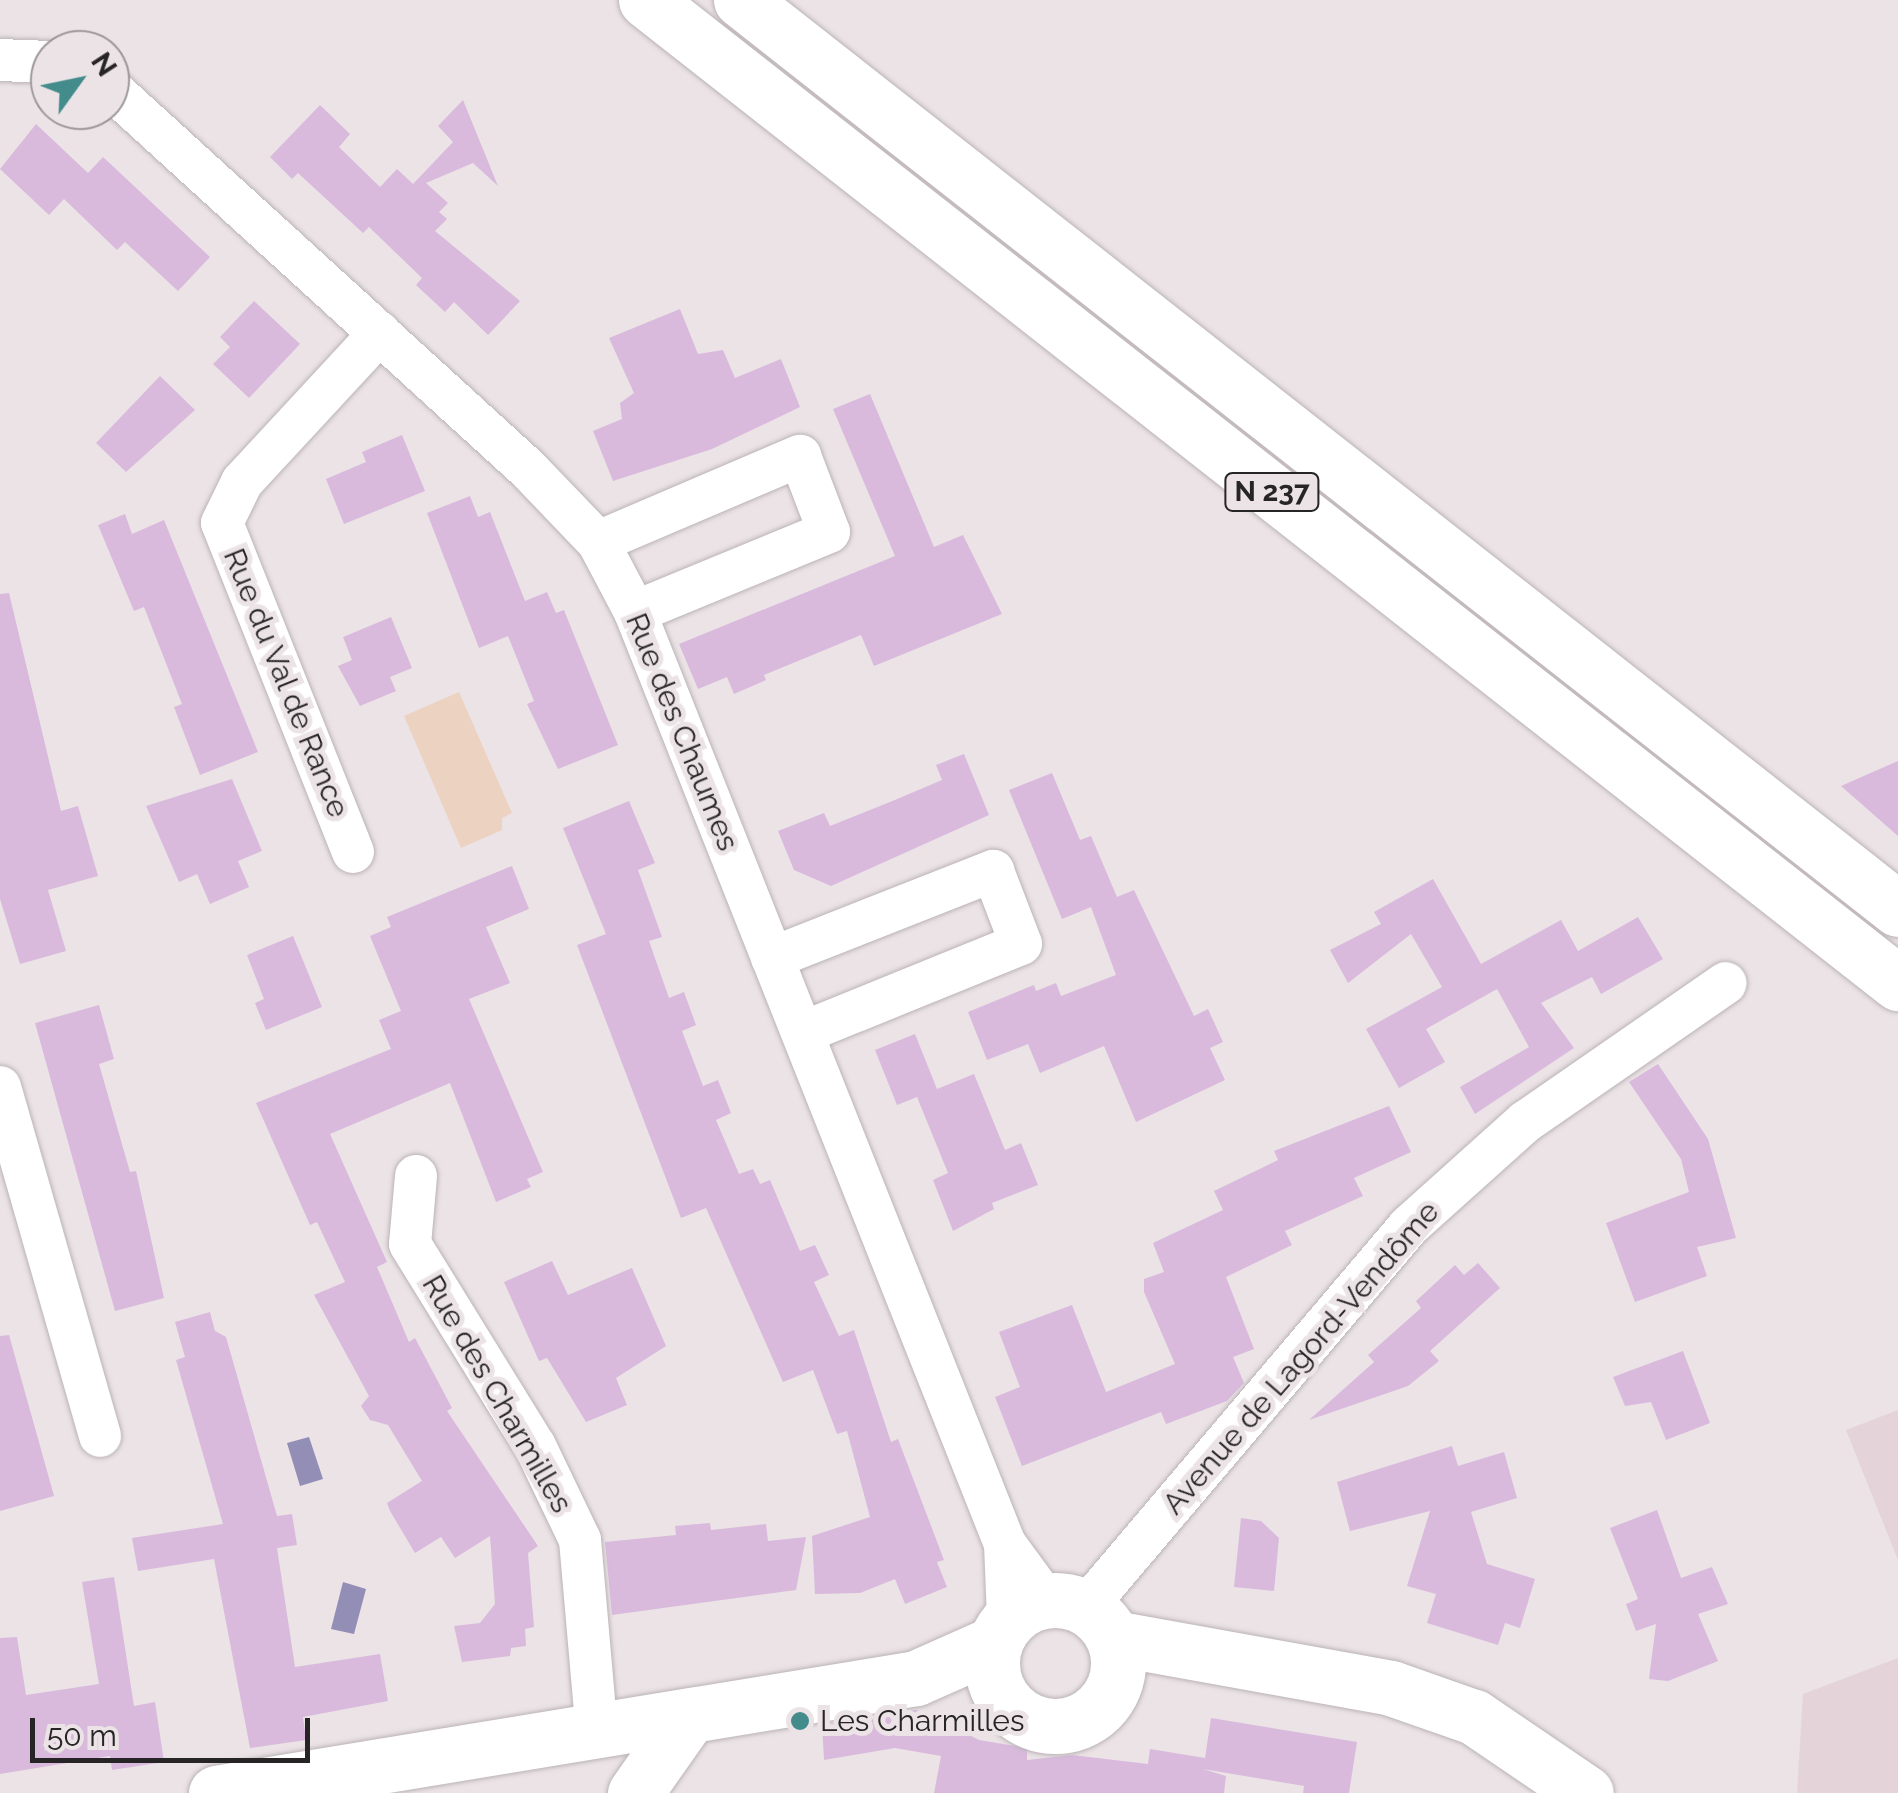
<!DOCTYPE html>
<html>
<head>
<meta charset="utf-8">
<style>
	body { margin:0 }
	#map { position:relative; width:1898px; height:1793px; overflow:hidden; background:#ebe3e6; font-family:Raleway,sans-serif }
	div>[style] { position:absolute }
	[style*='--x'] { left:calc(var(--x)*1px); top:calc(var(--y)*1px); width:calc(var(--w)*1px); rotate:calc(var(--a)*1deg) }
	.built>* { inset:0; background:#e4d4da }
	.green>* { inset:0; background:#ecd2c1 }
	.water>* { inset:0; background:#938eb6 }
	.building>* { inset:0; background:#d9badd }
	.roads { filter:drop-shadow(0 0 2px #bbb3b6) drop-shadow(0 0 2px #bbb3b6) }
	.street>* { height:42px; margin:-21px; padding:0 21px; transform-origin:21px; border-radius:21px; background:#fff }
	.secondary>* { height:55px; margin:-27.5px; padding:0 27.5px; transform-origin:27.5px; border-radius:27.5px; background:#fff }
	.secondary>.ring { margin:-27.5px; padding:0; box-sizing:content-box; background:none; border:55px solid #fff; border-radius:50% }
	.highway>* { height:55px; margin:-27.5px; padding:0 27.5px; transform-origin:27.5px; border-radius:27.5px; background:#fff }
	.dots>* { width:28px; height:28px; translate:-50% -50%; box-sizing:border-box; border:5px solid #ebe3e6; border-radius:50% }
	span { translate:-50% -50%; white-space:nowrap; text-align:center; line-height:1.15; -webkit-text-stroke:10px #ebe3e6; paint-order:stroke }
	.shield-label span { padding:2px 8px; background:#ebe3e6; border:2px solid; border-radius:8px; -webkit-text-stroke-width:0 }
	.shield-label { font-size:28px; color:#272425; font-weight:700 }
	.street-label { font-size:30px; color:#272425 }
	.poi-label { font-size:30px; color:#272425 }
	.left { translate:0 -50%; text-align:left }
	.north { position:absolute; left:30px; top:30px; width:100px; height:100px; box-sizing:border-box; background:#ebe3e6; border:2px solid #9d9799; border-radius:50%; rotate:57deg; font-size:28px; font-weight:700; line-height:40px; text-align:center; color:#272425 }
	.north::after { content:''; display:block; margin:auto; width:35px; height:45px; background:#448c8c; clip-path:polygon(50% 0,100% 100%,50% 72%,0 100%) }
	.scale { position:absolute; left:30px; top:1718px; width:280px; height:45px; box-sizing:border-box; border:5px solid #272425; border-top:0; padding-left:12px; font-size:30px; line-height:35px; white-space:nowrap; color:#272425; -webkit-text-stroke:8px #ebe3e6; paint-order:stroke }
</style>
</head>
<body>
<div id="map">
	<div class="built">
		<i style="clip-path:polygon(1898px 1410px,1898px 1560px,1846px 1430px)"></i>
		<i style="clip-path:polygon(1898px 1658px,1898px 1793px,1797px 1793px,1803px 1694px)"></i>
	</div>
	<div class="green">
		<i style="clip-path:polygon(459px 692px,512px 813px,502px 818px,502px 830px,461px 848px,404px 716px)"></i>
	</div>
	<div class="water">
		<i style="clip-path:polygon(309px 1437px,323px 1479px,300px 1486px,287px 1443px)"></i>
		<i style="clip-path:polygon(343px 1582px,366px 1589px,354px 1634px,331px 1629px)"></i>
	</div>
	<div class="building">
		<i style="clip-path:polygon(463px 100px,498px 186px,473px 163px,426px 183px,448px 203px,439px 212px,447px 219px,435px 231px,520px 301px,488px 335px,454px 302px,445px 312px,416px 285px,422px 278px,369px 227px,363px 233px,298px 173px,292px 179px,270px 157px,320px 105px,350px 134px,339px 147px,380px 187px,397px 169px,413px 184px,453px 142px,438px 126px)"></i>
		<i style="clip-path:polygon(36px 124px,88px 173px,103px 157px,210px 257px,178px 291px,125px 242px,117px 250px,64px 199px,49px 215px,0 169px)"></i>
		<i style="clip-path:polygon(254px 301px,300px 344px,249px 398px,213px 364px,230px 347px,220px 337px)"></i>
		<i style="clip-path:polygon(680px 309px,698px 354px,723px 350px,735px 378px,781px 359px,800px 407px,712px 449px,613px 481px,593px 431px,622px 419px,620px 403px,634px 393px,609px 338px)"></i>
		<i style="clip-path:polygon(160px 376px,195px 410px,126px 472px,96px 443px)"></i>
		<i style="clip-path:polygon(870px 394px,934px 547px,963px 535px,1002px 614px,874px 666px,861px 635px,764px 675px,766px 680px,734px 694px,727px 677px,698px 689px,679px 644px,895px 556px,833px 409px)"></i>
		<i style="clip-path:polygon(402px 435px,425px 491px,344px 524px,326px 479px,366px 462px,362px 452px)"></i>
		<i style="clip-path:polygon(470px 496px,478px 517px,490px 512px,525px 601px,547px 592px,556px 613px,564px 610px,618px 745px,558px 769px,527px 704px,534px 701px,508px 636px,479px 648px,427px 513px)"></i>
		<i style="clip-path:polygon(125px 514px,132px 534px,164px 520px,258px 752px,200px 775px,174px 707px,182px 704px,144px 607px,134px 611px,98px 525px)"></i>
		<i style="clip-path:polygon(9px 593px,61px 811px,78px 806px,98px 876px,48px 890px,66px 951px,20px 964px,0 899px,0 594px)"></i>
		<i style="clip-path:polygon(391px 617px,412px 668px,390px 677px,396px 691px,360px 706px,338px 666px,352px 660px,343px 637px)"></i>
		<i style="clip-path:polygon(964px 754px,989px 815px,831px 886px,794px 870px,778px 831px,824px 813px,830px 826px,890px 802px,942px 780px,936px 765px)"></i>
		<i style="clip-path:polygon(1898px 761px,1898px 836px,1841px 786px)"></i>
		<i style="clip-path:polygon(1052px 773px,1080px 840px,1091px 836px,1117px 897px,1134px 890px,1194px 1016px,1208px 1009px,1223px 1042px,1210px 1048px,1225px 1080px,1136px 1122px,1104px 1046px,1040px 1073px,1028px 1044px,987px 1060px,968px 1012px,1034px 985px,1036px 991px,1056px 983px,1061px 996px,1116px 975px,1091px 907px,1062px 919px,1009px 790px)"></i>
		<i style="clip-path:polygon(232px 779px,262px 851px,238px 861px,249px 887px,210px 904px,197px 874px,179px 882px,146px 806px)"></i>
		<i style="clip-path:polygon(629px 801px,655px 863px,638px 870px,662px 937px,649px 941px,669px 998px,684px 992px,696px 1025px,682px 1031px,703px 1086px,718px 1080px,731px 1113px,716px 1120px,739px 1174px,753px 1169px,760px 1184px,770px 1180px,800px 1251px,815px 1245px,829px 1275px,814px 1282px,839px 1336px,854px 1330px,891px 1442px,898px 1439px,944px 1560px,937px 1562px,947px 1587px,905px 1604px,895px 1579px,860px 1593px,815px 1594px,812px 1536px,870px 1517px,847px 1431px,837px 1434px,813px 1370px,783px 1382px,706px 1208px,681px 1218px,577px 945px,606px 934px,563px 828px)"></i>
		<i style="clip-path:polygon(512px 866px,529px 909px,486px 927px,510px 983px,469px 999px,543px 1172px,527px 1179px,531px 1187px,496px 1202px,450px 1083px,330px 1134px,387px 1262px,377px 1267px,409px 1342px,415px 1338px,452px 1408px,447px 1411px,538px 1546px,528px 1553px,534px 1627px,525px 1629px,526px 1646px,511px 1648px,510px 1656px,462px 1662px,454px 1626px,480px 1623px,495px 1604px,490px 1536px,455px 1558px,441px 1537px,415px 1553px,390px 1511px,387px 1503px,422px 1481px,388px 1425px,370px 1420px,361px 1406px,369px 1396px,314px 1295px,345px 1282px,317px 1222px,310px 1225px,256px 1103px,391px 1049px,379px 1020px,401px 1011px,370px 936px,391px 927px,387px 917px)"></i>
		<i style="clip-path:polygon(1433px 879px,1481px 964px,1561px 920px,1578px 951px,1638px 917px,1663px 959px,1601px 994px,1592px 977px,1541px 1003px,1574px 1048px,1475px 1114px,1460px 1087px,1529px 1047px,1497px 989px,1426px 1029px,1445px 1062px,1399px 1088px,1366px 1029px,1442px 987px,1411px 934px,1348px 983px,1330px 950px,1381px 924px,1374px 912px)"></i>
		<i style="clip-path:polygon(293px 936px,322px 1007px,266px 1030px,255px 1003px,264px 999px,247px 955px)"></i>
		<i style="clip-path:polygon(99px 1005px,114px 1059px,99px 1064px,130px 1172px,136px 1171px,164px 1298px,115px 1311px,35px 1023px)"></i>
		<i style="clip-path:polygon(915px 1034px,937px 1089px,974px 1074px,1005px 1150px,1021px 1143px,1038px 1185px,992px 1203px,994px 1209px,953px 1231px,933px 1180px,948px 1173px,917px 1097px,897px 1105px,875px 1050px)"></i>
		<i style="clip-path:polygon(1658px 1064px,1708px 1139px,1736px 1238px,1697px 1247px,1707px 1276px,1635px 1302px,1606px 1223px,1689px 1192px,1681px 1159px,1629px 1082px)"></i>
		<i style="clip-path:polygon(1389px 1106px,1411px 1152px,1354px 1178px,1363px 1196px,1285px 1231px,1292px 1245px,1226px 1277px,1254px 1349px,1233px 1357px,1244px 1383px,1227px 1401px,1166px 1424px,1161px 1412px,1022px 1466px,995px 1397px,1020px 1387px,999px 1332px,1072px 1305px,1106px 1392px,1175px 1364px,1144px 1292px,1144px 1279px,1164px 1272px,1153px 1243px,1223px 1210px,1214px 1191px,1278px 1160px,1274px 1151px)"></i>
		<i style="clip-path:polygon(552px 1261px,568px 1295px,632px 1268px,666px 1346px,616px 1378px,627px 1405px,586px 1422px,547px 1358px,539px 1361px,504px 1282px)"></i>
		<i style="clip-path:polygon(1478px 1263px,1500px 1288px,1430px 1351px,1439px 1361px,1408px 1386px,1309px 1420px,1374px 1362px,1368px 1355px,1421px 1308px,1416px 1301px,1455px 1265px,1464px 1275px)"></i>
		<i style="clip-path:polygon(210px 1312px,215px 1331px,226px 1337px,277px 1516px,292px 1514px,297px 1545px,277px 1548px,295px 1667px,380px 1654px,388px 1701px,303px 1717px,306px 1740px,250px 1748px,214px 1559px,138px 1571px,132px 1538px,223px 1524px,176px 1360px,185px 1357px,175px 1322px)"></i>
		<i style="clip-path:polygon(9px 1335px,54px 1496px,0 1511px,0 1336px)"></i>
		<i style="clip-path:polygon(1683px 1351px,1710px 1423px,1666px 1440px,1651px 1402px,1625px 1406px,1613px 1377px)"></i>
		<i style="clip-path:polygon(1452px 1446px,1458px 1466px,1504px 1452px,1517px 1498px,1471px 1512px,1487px 1564px,1535px 1579px,1520px 1628px,1505px 1623px,1498px 1645px,1427px 1623px,1436px 1594px,1407px 1586px,1430px 1511px,1350px 1531px,1337px 1482px)"></i>
		<i style="clip-path:polygon(1657px 1510px,1681px 1578px,1712px 1567px,1728px 1604px,1698px 1614px,1718px 1661px,1668px 1681px,1649px 1679px,1656px 1624px,1636px 1631px,1626px 1604px,1638px 1599px,1610px 1528px)"></i>
		<i style="clip-path:polygon(1241px 1518px,1261px 1521px,1279px 1538px,1274px 1591px,1234px 1587px)"></i>
		<i style="clip-path:polygon(710px 1523px,711px 1530px,766px 1524px,768px 1541px,806px 1537px,796px 1590px,612px 1615px,605px 1542px,676px 1535px,675px 1526px)"></i>
		<i style="clip-path:polygon(114px 1577px,134px 1706px,155px 1702px,164px 1762px,112px 1770px,110px 1756px,0 1774px,0 1638px,17px 1637px,26px 1695px,99px 1684px,82px 1582px)"></i>
		<i style="clip-path:polygon(915px 1710px,947px 1715px,946px 1723px,979px 1740px,1027px 1748px,1027px 1760px,1072px 1755px,1148px 1764px,1150px 1749px,1205px 1758px,1211px 1718px,1357px 1742px,1349px 1793px,1303px 1793px,1304px 1786px,1203px 1769px,1226px 1776px,1224px 1793px,934px 1793px,941px 1756px,895px 1748px,824px 1760px,822px 1725px)"></i>
	</div>
	<div class="roads">
		<div class="street">
			<i style="--x:0;--y:60;--w:50;--a:2.3"></i>
			<i style="--x:110;--y:88;--w:566;--a:42.35"></i>
			<i style="--x:528;--y:469;--w:101;--a:46.2"></i>
			<i style="--x:598;--y:542;--w:79;--a:62.1"></i>
			<i style="--x:635;--y:612;--w:1003;--a:68.35"></i>
			<i style="--x:1005;--y:1544;--w:69;--a:53.8"></i>
			<i style="--x:598;--y:542;--w:220;--a:-23.1"></i>
			<i style="--x:800;--y:456;--w:81;--a:69.1"></i>
			<i style="--x:829;--y:532;--w:210;--a:157.6"></i>
			<i style="--x:353;--y:852;--w:354;--a:-111.7"></i>
			<i style="--x:222;--y:523;--w:46;--a:-64"></i>
			<i style="--x:242;--y:482;--w:203;--a:-47.2"></i>
			<i style="--x:772;--y:958;--w:238;--a:-21.5"></i>
			<i style="--x:993;--y:871;--w:78;--a:69"></i>
			<i style="--x:1021;--y:944;--w:236;--a:157.9"></i>
			<i style="--x:0;--y:1087;--w:363;--a:74"></i>
			<i style="--x:416;--y:1176;--w:68;--a:95"></i>
			<i style="--x:410;--y:1244;--w:238;--a:58.3"></i>
			<i style="--x:535;--y:1446;--w:104;--a:64.4"></i>
			<i style="--x:580;--y:1540;--w:194;--a:85"></i>
			<i style="--x:1005;--y:1544;--w:76;--a:87.7"></i>
			<i style="--x:1086;--y:1607;--w:499;--a:-49.7"></i>
			<i style="--x:1409;--y:1226;--w:156;--a:-41.9"></i>
			<i style="--x:1525;--y:1122;--w:244;--a:-34.7"></i>
		</div>
		<div class="secondary">
			<i class="ring" style="left:992px;top:1600px;width:71px;height:71px"></i>
			<i style="--x:1114;--y:1638;--w:281;--a:10.2"></i>
			<i style="--x:1391;--y:1688;--w:88;--a:19.3"></i>
			<i style="--x:1474;--y:1717;--w:135;--a:34.2"></i>
			<i style="--x:216;--y:1793;--w:709;--a:-9.33"></i>
			<i style="--x:916;--y:1678;--w:86;--a:-23.9"></i>
			<i style="--x:635;--y:1793;--w:90;--a:-54.9"></i>
		</div>
		<div class="highway">
			<i style="--x:646;--y:0;--w:1592;--a:38.14"></i>
			<i style="--x:741;--y:0;--w:1471;--a:38.16"></i>
		</div>
	</div>
	<div class="dots">
		<i style="left:800px;top:1721px;background:#448c8c"></i>
	</div>
	<div class="shield-label">
		<span style="left:1272px;top:492px">N 237</span>
	</div>
	<div class="street-label">
		<span style="left:286px;top:683px;rotate:68deg">Rue du Val de Rance</span>
		<span style="left:682px;top:732px;rotate:68deg">Rue des Chaumes</span>
		<span style="left:1301px;top:1358px;rotate:-49deg">Avenue de Lagord-Vendôme</span>
		<span style="left:497px;top:1394px;rotate:60deg">Rue des Charmilles</span>
	</div>
	<div class="poi-label">
		<span class="left" style="left:820px;top:1721px">Les Charmilles</span>
	</div>
	<div class="north">N</div>
	<div class="scale">50 m</div>
</div>
</body>
</html>
